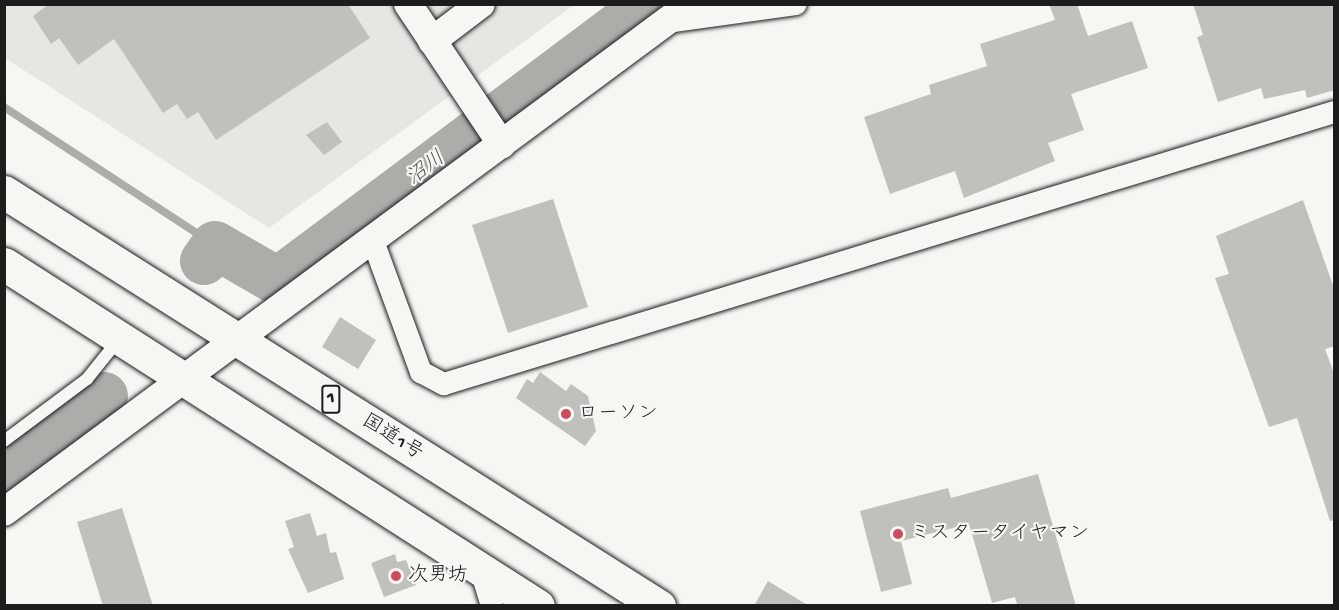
<!DOCTYPE html>
<html>
<head>
<meta charset="utf-8">
<style>
	body { margin:0 }
	#map { position:relative; width:1339px; height:610px; overflow:hidden; background:#f6f6f2; font-family:"Gochi Hand","Klee One",sans-serif }
	div>[style] { position:absolute }
	[style*='--x'] { left:calc(var(--x)*1px); top:calc(var(--y)*1px); width:calc(var(--w)*1px); rotate:calc(var(--a)*1deg) }
	.built>* { inset:0; background:#e6e6e2 }
	.stream>* { height:8px; margin:-4px; padding:0 4px; transform-origin:4px; border-radius:4px; background:#acaca9 }
	.river>* { height:48px; margin:-24px; padding:0 24px; transform-origin:24px; border-radius:24px; background:#acaca9 }
	.building>* { inset:0; background:#c0c0bd }
	.roads { filter:drop-shadow(0 0 2px #1c1c1c) drop-shadow(0 0 2px #1c1c1c) }
	.service>* { height:12px; margin:-6px; padding:0 6px; transform-origin:6px; border-radius:6px; background:#f6f6f2 }
	.minor>* { height:22px; margin:-11px; padding:0 11px; transform-origin:11px; border-radius:11px; background:#f6f6f2 }
	.tertiary>* { height:28px; margin:-14px; padding:0 14px; transform-origin:14px; border-radius:14px; background:#f6f6f2 }
	.trunk>* { height:33px; margin:-16.5px; padding:0 16.5px; transform-origin:16.5px; border-radius:16.5px; background:#f6f6f2 }
	.dots>* { width:16px; height:16px; translate:-50% -50%; box-sizing:border-box; border:3px solid #f6f6f2; border-radius:50% }
	span { translate:-50% -50%; white-space:nowrap; text-align:center; line-height:1.15; -webkit-text-stroke:4.5px #f6f6f2; paint-order:stroke }
	.shield-label span { padding:2px 4px; background:#f6f6f2; border:2px solid; border-radius:4px; -webkit-text-stroke-width:0 }
	.shield-label { font-size:18px; color:#1c1c1c; font-weight:700 }
	.poi-label { font-size:20px; color:#1c1c1c }
	.left { translate:0 -50%; text-align:left }
	.street-label { font-size:20px; color:#1c1c1c }
	.water-label { font-size:21px; color:#565654; font-style:italic }
	.frame { position:absolute; inset:0; border:6px solid #1c1c1c; pointer-events:none }
</style>
</head>
<body>
<div id="map">
	<div class="built">
		<i style="clip-path:polygon(4px 5px,574px 5px,269px 228px,5px 58px)"></i>
	</div>
	<div class="stream">
		<i style="--x:4;--y:107;--w:252;--a:33.2"></i>
	</div>
	<div class="river">
		<i style="--x:204;--y:261;--w:19;--a:-55"></i>
		<i style="--x:215;--y:245;--w:68;--a:30"></i>
		<i style="--x:274;--y:279;--w:13;--a:-18"></i>
		<i style="--x:286;--y:275;--w:452;--a:-36.8"></i>
		<i style="--x:4;--y:471;--w:125;--a:-36.9"></i>
	</div>
	<div class="building">
		<i style="clip-path:polygon(49px 4px,348px 4px,370px 38px,216px 140px,198px 112px,187px 119px,177px 104px,163px 113px,114px 39px,78px 65px,59px 38px,51px 44px,33px 16px)"></i>
		<i style="clip-path:polygon(1049px 4px,1077px 4px,1088px 36px,1132px 21px,1148px 68px,1071px 94px,1084px 130px,1048px 143px,1055px 161px,964px 198px,955px 171px,890px 194px,864px 117px,931px 94px,929px 85px,987px 66px,980px 44px,1055px 20px)"></i>
		<i style="clip-path:polygon(1193px 4px,1335px 4px,1335px 90px,1307px 98px,1305px 90px,1264px 99px,1261px 88px,1218px 102px,1197px 37px,1203px 35px)"></i>
		<i style="clip-path:polygon(327px 122px,342px 142px,324px 155px,306px 135px)"></i>
		<i style="clip-path:polygon(553px 199px,588px 307px,508px 333px,472px 225px)"></i>
		<i style="clip-path:polygon(1303px 200px,1335px 291px,1335px 346px,1325px 349px,1335px 376px,1335px 520px,1330px 521px,1297px 418px,1269px 427px,1215px 278px,1229px 274px,1216px 236px)"></i>
		<i style="clip-path:polygon(340px 317px,376px 340px,358px 369px,322px 347px)"></i>
		<i style="clip-path:polygon(540px 372px,566px 391px,571px 384px,588px 396px,596px 431px,585px 446px,516px 398px,527px 379px,533px 383px)"></i>
		<i style="clip-path:polygon(1038px 474px,1076px 606px,1017px 604px,1015px 597px,992px 603px,969px 524px,901px 541px,912px 584px,881px 592px,860px 511px,948px 488px,951px 498px)"></i>
		<i style="clip-path:polygon(122px 508px,153px 606px,103px 606px,77px 522px)"></i>
		<i style="clip-path:polygon(310px 513px,317px 536px,326px 533px,330px 553px,336px 552px,344px 579px,308px 593px,288px 549px,294px 547px,285px 521px)"></i>
		<i style="clip-path:polygon(395px 554px,397px 562px,406px 560px,416px 585px,384px 597px,371px 563px)"></i>
		<i style="clip-path:polygon(768px 581px,809px 606px,754px 606px)"></i>
	</div>
	<div class="roads">
		<div class="service">
			<i style="--x:4;--y:441;--w:104;--a:-36.8"></i>
			<i style="--x:87;--y:379;--w:51;--a:-51.3"></i>
		</div>
		<div class="minor">
			<i style="--x:666;--y:22;--w:131;--a:-7.9"></i>
			<i style="--x:373;--y:241;--w:140;--a:69.9"></i>
			<i style="--x:421;--y:372;--w:26;--a:28"></i>
			<i style="--x:444;--y:384;--w:931;--a:-16.99"></i>
			<i style="--x:481;--y:570;--w:38;--a:73"></i>
		</div>
		<div class="tertiary">
			<i style="--x:408;--y:4;--w:169;--a:56.3"></i>
			<i style="--x:432;--y:41;--w:61;--a:-37.1"></i>
			<i style="--x:4;--y:512;--w:854;--a:-36.52"></i>
		</div>
		<div class="trunk">
			<i style="--x:4;--y:192;--w:775;--a:32.3"></i>
			<i style="--x:4;--y:264;--w:634;--a:32.64"></i>
		</div>
	</div>
	<div class="dots">
		<i style="left:566px;top:414px;background:#d1495b"></i>
		<i style="left:898px;top:534px;background:#d1495b"></i>
		<i style="left:396px;top:576px;background:#d1495b"></i>
	</div>
	<div class="shield-label">
		<span style="left:331px;top:399px">1</span>
	</div>
	<div class="poi-label">
		<span class="left" style="left:578px;top:414px">ローソン</span>
		<span class="left" style="left:910px;top:534px">ミスタータイヤマン</span>
		<span class="left" style="left:408px;top:576px">次男坊</span>
	</div>
	<div class="street-label">
		<span style="left:392px;top:438px;rotate:32deg">国道1号</span>
	</div>
	<div class="water-label">
		<span style="left:427px;top:170px;rotate:-37deg">沼川</span>
	</div>
	<div class="frame"></div>
</div>
</body>
</html>
